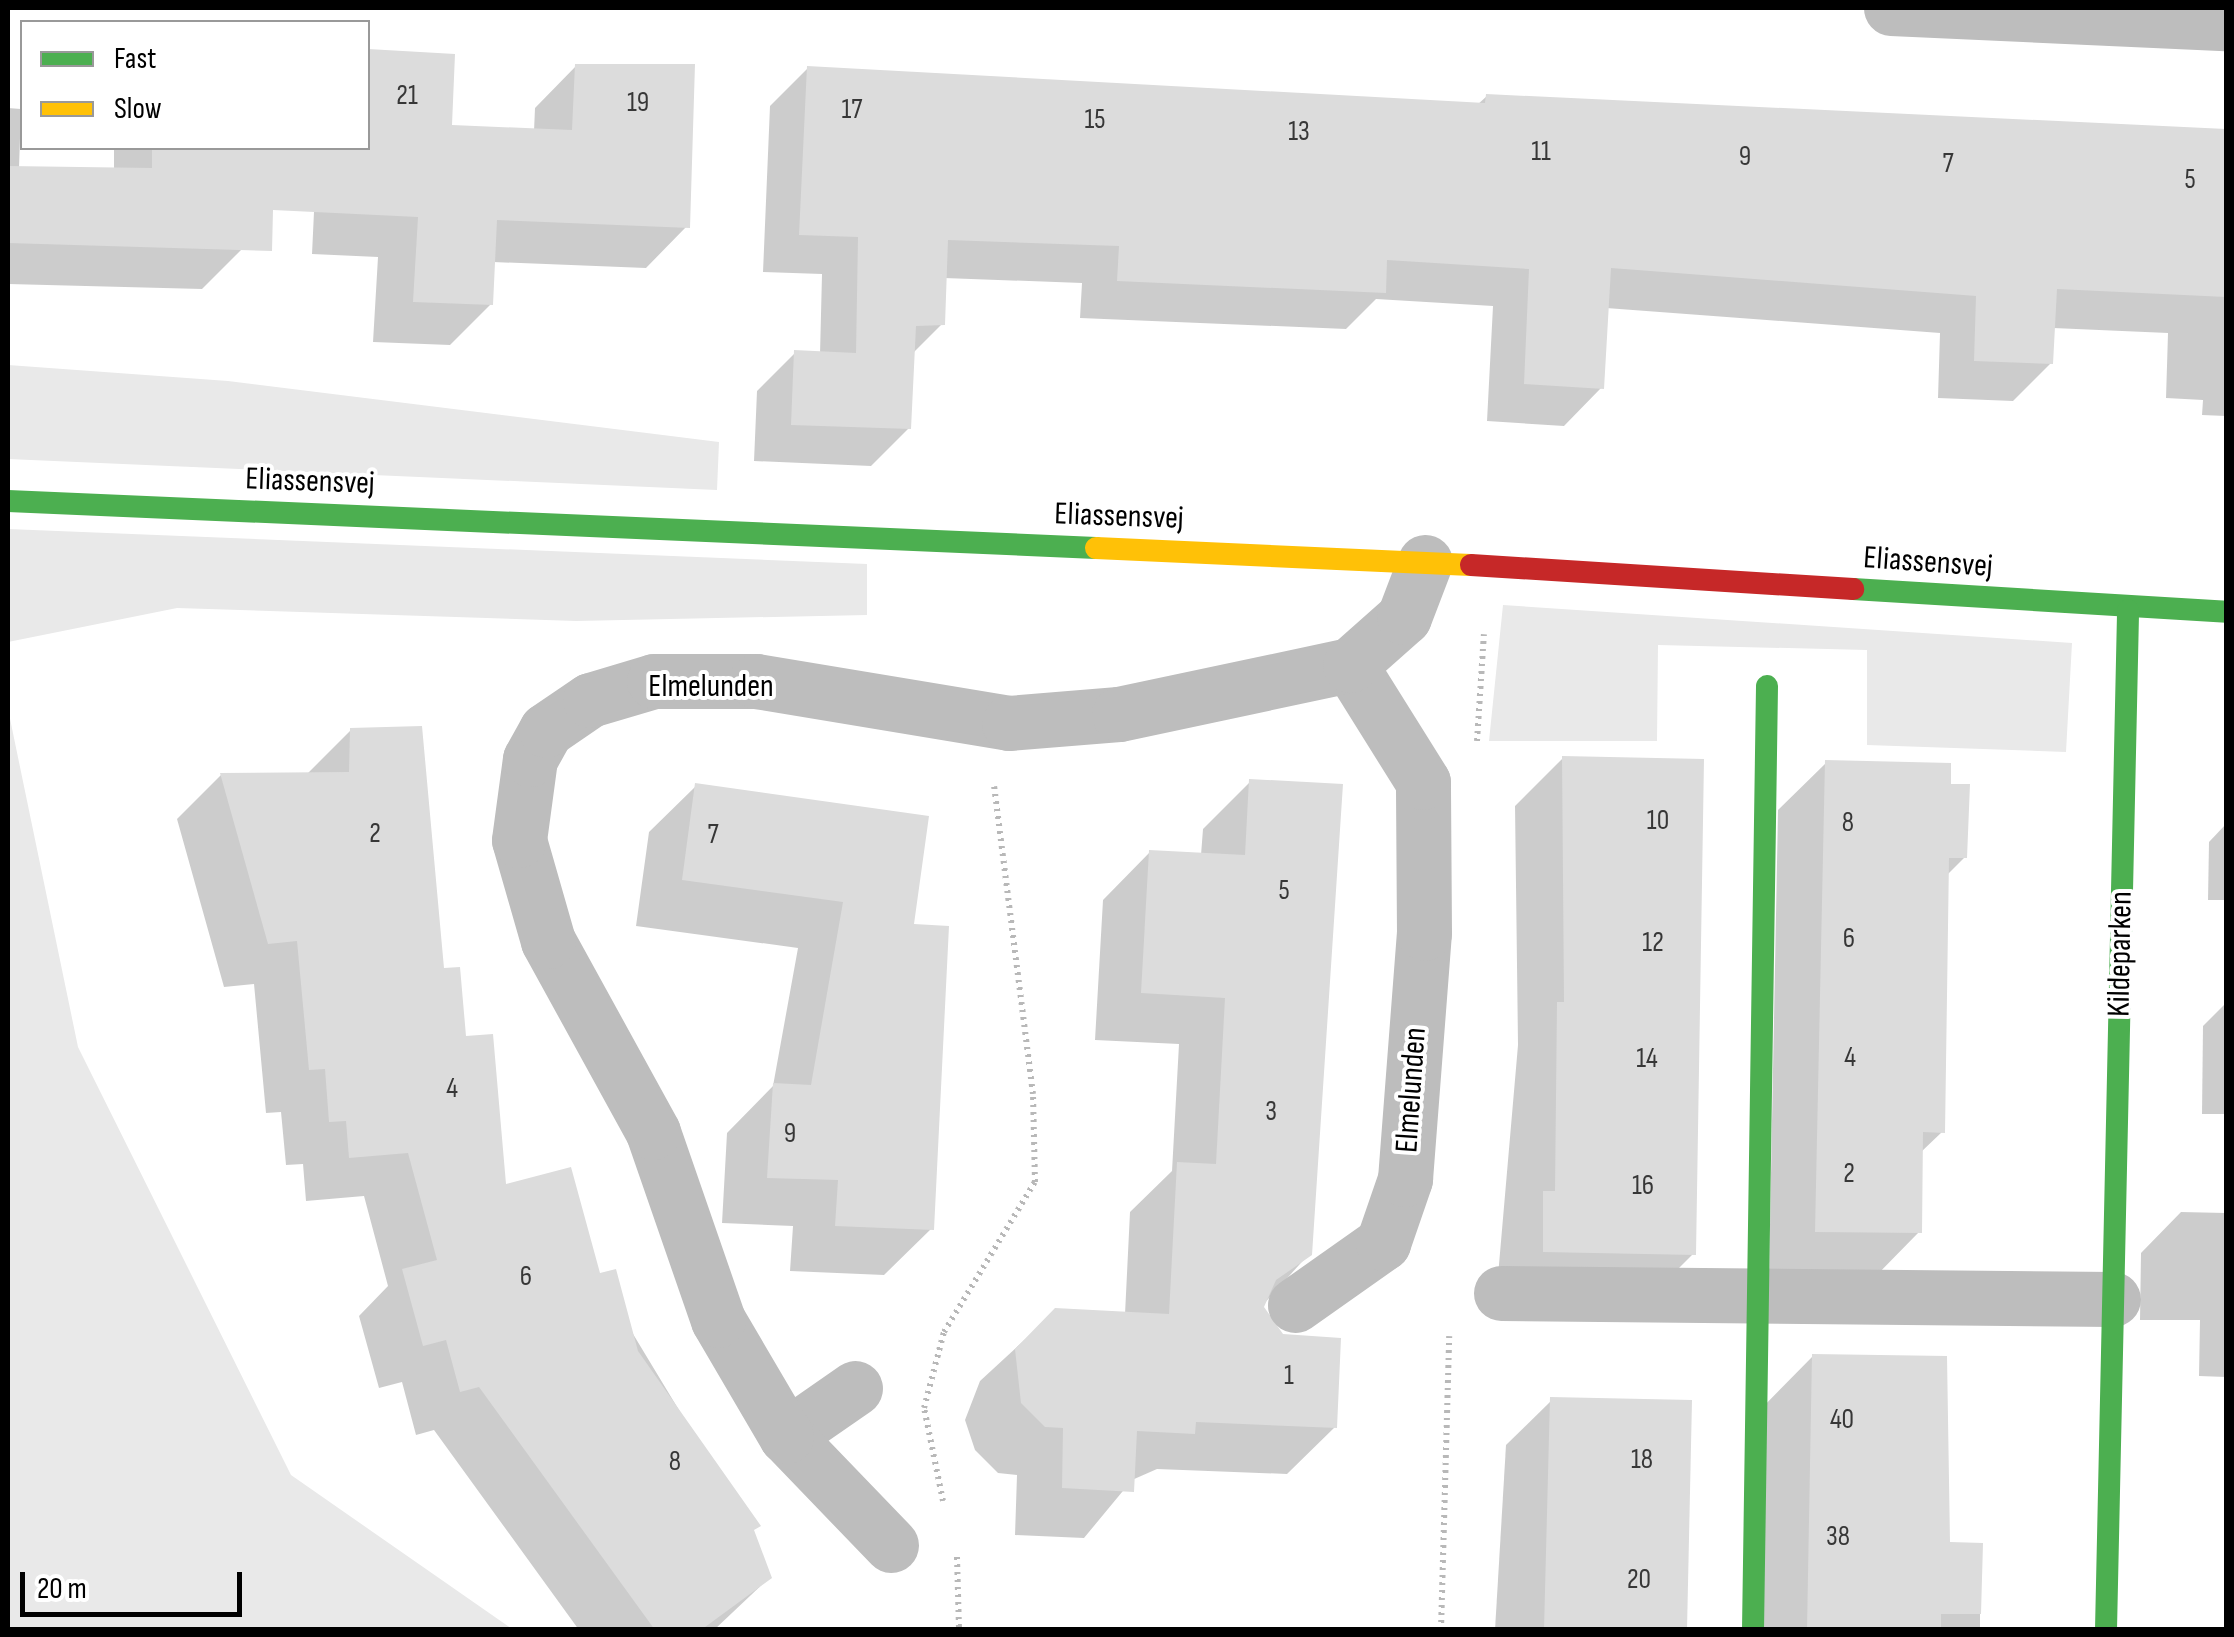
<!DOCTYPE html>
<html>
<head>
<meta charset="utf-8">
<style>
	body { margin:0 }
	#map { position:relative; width:2234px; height:1637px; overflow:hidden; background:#fff; font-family:"Sofia Sans Condensed",sans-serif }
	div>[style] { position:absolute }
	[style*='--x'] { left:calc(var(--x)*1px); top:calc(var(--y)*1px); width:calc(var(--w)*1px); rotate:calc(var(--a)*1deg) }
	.green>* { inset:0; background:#e9e9e9 }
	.shadow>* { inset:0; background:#0003 }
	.building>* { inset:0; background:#dcdcdc }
	.path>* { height:6px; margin-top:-3px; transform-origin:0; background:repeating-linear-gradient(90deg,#b8b8b8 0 2.5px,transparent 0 7.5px) }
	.street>* { height:55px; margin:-27.5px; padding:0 27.5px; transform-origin:27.5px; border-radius:27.5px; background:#bdbdbd }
	.fast>* { height:22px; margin:-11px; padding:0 11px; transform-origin:11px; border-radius:11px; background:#4caf50 }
	.slow>* { height:22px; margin:-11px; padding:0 11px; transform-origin:11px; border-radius:11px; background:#ffc107 }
	.jam>* { height:22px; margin:-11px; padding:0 11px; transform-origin:11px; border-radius:11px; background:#c62828 }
	span { translate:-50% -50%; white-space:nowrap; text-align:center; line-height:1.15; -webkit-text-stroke:8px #fff; paint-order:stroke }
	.number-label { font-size:28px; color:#373737 }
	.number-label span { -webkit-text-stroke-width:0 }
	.street-label { font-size:32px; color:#000 }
	.frame { position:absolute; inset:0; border:10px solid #000; pointer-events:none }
	.legend { position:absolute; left:20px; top:20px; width:350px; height:130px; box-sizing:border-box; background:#fff; border:2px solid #999; margin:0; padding:12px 18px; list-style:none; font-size:30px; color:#000 }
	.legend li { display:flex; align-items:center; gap:20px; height:50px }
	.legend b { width:50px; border:2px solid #999 }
	.scale { position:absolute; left:20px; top:1572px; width:222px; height:45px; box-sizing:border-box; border:5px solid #000; border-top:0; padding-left:12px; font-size:30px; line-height:35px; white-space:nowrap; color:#000; -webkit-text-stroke:8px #fff; paint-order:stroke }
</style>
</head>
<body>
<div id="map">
	<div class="green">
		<i style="clip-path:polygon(8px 365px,228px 381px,719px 442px,717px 490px,8px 459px)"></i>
		<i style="clip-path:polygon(8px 529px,867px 564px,867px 615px,576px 621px,177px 608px,8px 642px)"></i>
		<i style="clip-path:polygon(1503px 605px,2072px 643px,2066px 752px,1867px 745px,1867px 650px,1658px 645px,1657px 741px,1489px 741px)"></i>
		<i style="clip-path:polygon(8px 709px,78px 1047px,291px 1475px,512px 1629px,8px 1629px)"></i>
	</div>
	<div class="shadow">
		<i style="clip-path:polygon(368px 51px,452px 56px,449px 127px,534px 131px,535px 108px,576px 66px,687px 226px,646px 268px,493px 262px,491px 304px,450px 345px,373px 342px,378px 257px,312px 254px,317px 148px,368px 148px)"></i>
		<i style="clip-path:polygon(808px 68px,1477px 105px,1487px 96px,2226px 132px,2226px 416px,2202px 415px,2203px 400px,2166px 398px,2168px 333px,2053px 328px,2051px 363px,2013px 401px,1938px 398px,1940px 333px,1606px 308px,1601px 388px,1564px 426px,1487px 421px,1493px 306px,1376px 299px,1346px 329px,1080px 318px,1082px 283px,944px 278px,942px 324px,912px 354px,909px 428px,871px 466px,754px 461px,757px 391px,795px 353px,820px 354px,822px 274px,763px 272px,770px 106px)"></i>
		<i style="clip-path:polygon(8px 108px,21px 109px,19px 168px,114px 170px,114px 148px,245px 148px,242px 249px,202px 289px,8px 284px)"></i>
		<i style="clip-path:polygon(351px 730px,442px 971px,504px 1187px,598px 1276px,752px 1531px,769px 1578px,714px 1630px,579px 1630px,434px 1430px,416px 1435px,402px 1382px,379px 1388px,359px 1316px,388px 1286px,364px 1196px,306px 1201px,303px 1164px,286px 1165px,281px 1112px,266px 1113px,254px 984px,224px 987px,177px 819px,221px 775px,307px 774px)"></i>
		<i style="clip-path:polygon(1563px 758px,1693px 1254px,1646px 1301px,1496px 1299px,1518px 1045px,1515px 806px)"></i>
		<i style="clip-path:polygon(1826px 763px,1948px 786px,1965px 857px,1946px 876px,1942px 1132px,1920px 1153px,1919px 1232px,1872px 1280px,1769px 1278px,1778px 810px)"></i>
		<i style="clip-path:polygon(1250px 782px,1309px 1254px,1261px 1307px,1335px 1427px,1287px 1474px,1157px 1469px,1132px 1480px,1084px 1538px,1015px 1535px,1017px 1475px,998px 1473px,975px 1450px,965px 1420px,980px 1381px,1056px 1311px,1125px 1314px,1130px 1212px,1172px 1171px,1179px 1044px,1095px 1040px,1103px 900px,1150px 852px,1201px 855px,1203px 829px)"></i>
		<i style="clip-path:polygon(696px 786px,911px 926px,931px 1229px,884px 1275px,790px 1271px,793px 1226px,722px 1223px,727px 1133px,773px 1086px,798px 948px,636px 926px,649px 832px)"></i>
		<i style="clip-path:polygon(2226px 824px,2226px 900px,2208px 900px,2209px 842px)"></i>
		<i style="clip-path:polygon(2226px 1003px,2226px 1114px,2202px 1114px,2203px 1026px)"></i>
		<i style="clip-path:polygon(2181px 1212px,2226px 1213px,2226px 1377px,2199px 1376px,2200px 1320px,2140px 1320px,2141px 1253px)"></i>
		<i style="clip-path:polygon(1813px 1356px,1947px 1545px,1980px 1546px,1980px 1630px,1752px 1630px,1756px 1414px)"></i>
		<i style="clip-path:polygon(1552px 1400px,1685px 1630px,1495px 1630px,1506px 1445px)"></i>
	</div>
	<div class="building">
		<i style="clip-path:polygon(368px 49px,455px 54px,452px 125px,572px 130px,575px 64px,695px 64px,690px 228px,497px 220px,493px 305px,413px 302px,418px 217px,273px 210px,272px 251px,8px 243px,8px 166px,152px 168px,152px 148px,368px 148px)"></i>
		<i style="clip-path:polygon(807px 66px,1485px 103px,1486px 94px,2226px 129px,2226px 297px,2057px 289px,2053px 364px,1974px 361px,1976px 296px,1611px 268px,1604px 389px,1524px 384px,1529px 269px,1387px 260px,1386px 293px,1117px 281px,1119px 246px,948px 240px,945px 325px,916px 326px,911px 429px,791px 425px,794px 350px,856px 353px,858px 237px,799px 235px)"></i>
		<i style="clip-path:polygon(422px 726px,444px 968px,460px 967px,466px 1036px,493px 1034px,506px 1184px,571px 1167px,600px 1273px,616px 1269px,638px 1351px,761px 1526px,754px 1530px,772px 1578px,701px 1630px,655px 1630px,479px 1387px,460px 1392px,446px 1340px,423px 1346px,402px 1269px,437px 1260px,408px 1153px,349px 1158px,346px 1121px,329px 1122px,325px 1069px,309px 1070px,297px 941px,268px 944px,220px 773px,349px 772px,350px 728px)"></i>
		<i style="clip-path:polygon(1562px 756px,1704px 759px,1696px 1255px,1543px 1252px,1543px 1191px,1555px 1191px,1557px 1002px,1564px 1002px)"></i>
		<i style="clip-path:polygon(1825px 760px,1951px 763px,1951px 784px,1970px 784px,1967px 858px,1949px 858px,1945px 1133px,1923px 1132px,1922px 1233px,1815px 1232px)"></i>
		<i style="clip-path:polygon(1249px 779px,1343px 784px,1312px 1255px,1276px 1280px,1264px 1307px,1283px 1334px,1341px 1338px,1337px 1428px,1196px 1422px,1195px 1434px,1137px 1431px,1134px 1492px,1062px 1488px,1063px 1428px,1045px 1427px,1021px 1403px,1015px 1349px,1055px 1308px,1169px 1314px,1177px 1162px,1216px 1164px,1225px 998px,1141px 993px,1149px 850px,1245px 855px)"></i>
		<i style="clip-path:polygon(695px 783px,929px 816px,914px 924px,949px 926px,934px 1230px,835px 1226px,838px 1180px,767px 1178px,773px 1083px,811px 1085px,843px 902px,682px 880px)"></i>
		<i style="clip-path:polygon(1812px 1354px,1947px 1356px,1950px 1542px,1983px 1543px,1981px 1614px,1941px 1614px,1941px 1630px,1807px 1630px)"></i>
		<i style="clip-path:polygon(1550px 1397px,1692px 1400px,1687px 1630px,1544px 1630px)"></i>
	</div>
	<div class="path">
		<i style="--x:1477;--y:741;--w:107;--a:-86.3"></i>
		<i style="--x:943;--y:1501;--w:95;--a:-101.5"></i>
		<i style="--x:924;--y:1408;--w:79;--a:-75.3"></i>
		<i style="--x:944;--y:1332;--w:175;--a:-58.8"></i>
		<i style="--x:1035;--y:1182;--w:88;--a:-91.3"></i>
		<i style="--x:1033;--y:1094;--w:310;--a:-97.2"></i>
		<i style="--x:957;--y:1557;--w:73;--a:88.4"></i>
		<i style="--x:8;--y:1629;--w:1;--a:90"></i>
		<i style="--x:1441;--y:1630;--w:294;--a:-88.4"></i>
	</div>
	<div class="street">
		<i style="--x:1891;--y:8;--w:335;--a:2.6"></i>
		<i style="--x:1501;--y:1293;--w:612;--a:0.56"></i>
		<i style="--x:1295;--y:1305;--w:108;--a:-35.2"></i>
		<i style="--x:1383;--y:1243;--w:68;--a:-71"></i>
		<i style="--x:1405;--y:1179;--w:247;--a:-85.6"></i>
		<i style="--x:1424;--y:933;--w:151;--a:-90.4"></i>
		<i style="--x:1423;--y:782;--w:138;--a:-122"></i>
		<i style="--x:786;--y:1436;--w:84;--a:-34.8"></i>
		<i style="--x:891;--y:1545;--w:151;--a:-133.9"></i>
		<i style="--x:786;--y:1436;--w:134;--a:-120.4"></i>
		<i style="--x:718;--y:1320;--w:199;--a:-109.1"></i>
		<i style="--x:653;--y:1132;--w:218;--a:-118.8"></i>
		<i style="--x:548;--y:941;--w:105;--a:-106"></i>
		<i style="--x:519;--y:840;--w:82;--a:-82.3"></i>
		<i style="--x:530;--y:759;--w:33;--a:-61"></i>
		<i style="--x:546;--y:730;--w:53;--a:-34.3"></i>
		<i style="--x:590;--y:700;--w:67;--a:-16.5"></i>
		<i style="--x:654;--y:681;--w:102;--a:0"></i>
		<i style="--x:756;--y:681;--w:256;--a:9.4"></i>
		<i style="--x:1009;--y:723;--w:110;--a:-4.7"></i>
		<i style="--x:1119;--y:714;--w:236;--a:-12"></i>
		<i style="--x:1350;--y:665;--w:72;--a:-41.6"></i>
		<i style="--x:1404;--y:617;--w:59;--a:-69.1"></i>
	</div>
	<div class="fast">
		<i style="--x:8;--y:501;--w:1089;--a:2.47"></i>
		<i style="--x:1853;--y:589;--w:374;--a:3.5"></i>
		<i style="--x:1753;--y:1630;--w:944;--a:-89.15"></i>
		<i style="--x:2106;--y:1630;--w:1020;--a:-88.76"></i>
	</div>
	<div class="slow">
		<i style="--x:1096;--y:548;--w:375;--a:2.6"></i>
	</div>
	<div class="jam">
		<i style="--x:1471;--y:565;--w:383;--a:3.6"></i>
	</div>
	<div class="number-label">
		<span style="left:407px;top:96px">21</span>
		<span style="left:638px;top:103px">19</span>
		<span style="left:852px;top:110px">17</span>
		<span style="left:1095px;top:120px">15</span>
		<span style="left:1299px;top:132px">13</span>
		<span style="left:1541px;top:152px">11</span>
		<span style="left:1745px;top:157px">9</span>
		<span style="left:1948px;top:164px">7</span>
		<span style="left:2190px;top:180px">5</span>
		<span style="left:1658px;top:821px">10</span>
		<span style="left:1848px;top:823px">8</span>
		<span style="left:375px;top:834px">2</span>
		<span style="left:713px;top:835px">7</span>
		<span style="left:1284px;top:891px">5</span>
		<span style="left:1849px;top:939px">6</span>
		<span style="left:1653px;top:943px">12</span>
		<span style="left:1850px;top:1058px">4</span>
		<span style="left:1647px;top:1059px">14</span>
		<span style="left:452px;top:1089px">4</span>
		<span style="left:1271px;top:1112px">3</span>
		<span style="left:790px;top:1134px">9</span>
		<span style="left:1849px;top:1174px">2</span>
		<span style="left:1643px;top:1186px">16</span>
		<span style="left:526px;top:1277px">6</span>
		<span style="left:1289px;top:1376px">1</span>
		<span style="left:1842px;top:1420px">40</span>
		<span style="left:1642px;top:1460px">18</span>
		<span style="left:675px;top:1462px">8</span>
		<span style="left:1838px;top:1537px">38</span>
		<span style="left:1639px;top:1580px">20</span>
	</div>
	<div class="street-label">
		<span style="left:310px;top:482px;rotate:2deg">Eliassensvej</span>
		<span style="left:1119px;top:517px;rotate:2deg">Eliassensvej</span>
		<span style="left:1928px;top:563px;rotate:4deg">Eliassensvej</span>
		<span style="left:711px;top:687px">Elmelunden</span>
		<span style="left:2121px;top:954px;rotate:-89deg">Kildeparken</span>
		<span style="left:1412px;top:1090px;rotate:-86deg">Elmelunden</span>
	</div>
	<div class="frame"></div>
	<ul class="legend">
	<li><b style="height:12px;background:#4caf50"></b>Fast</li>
	<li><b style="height:12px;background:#ffc107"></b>Slow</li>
	</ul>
	<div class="scale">20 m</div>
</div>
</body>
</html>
